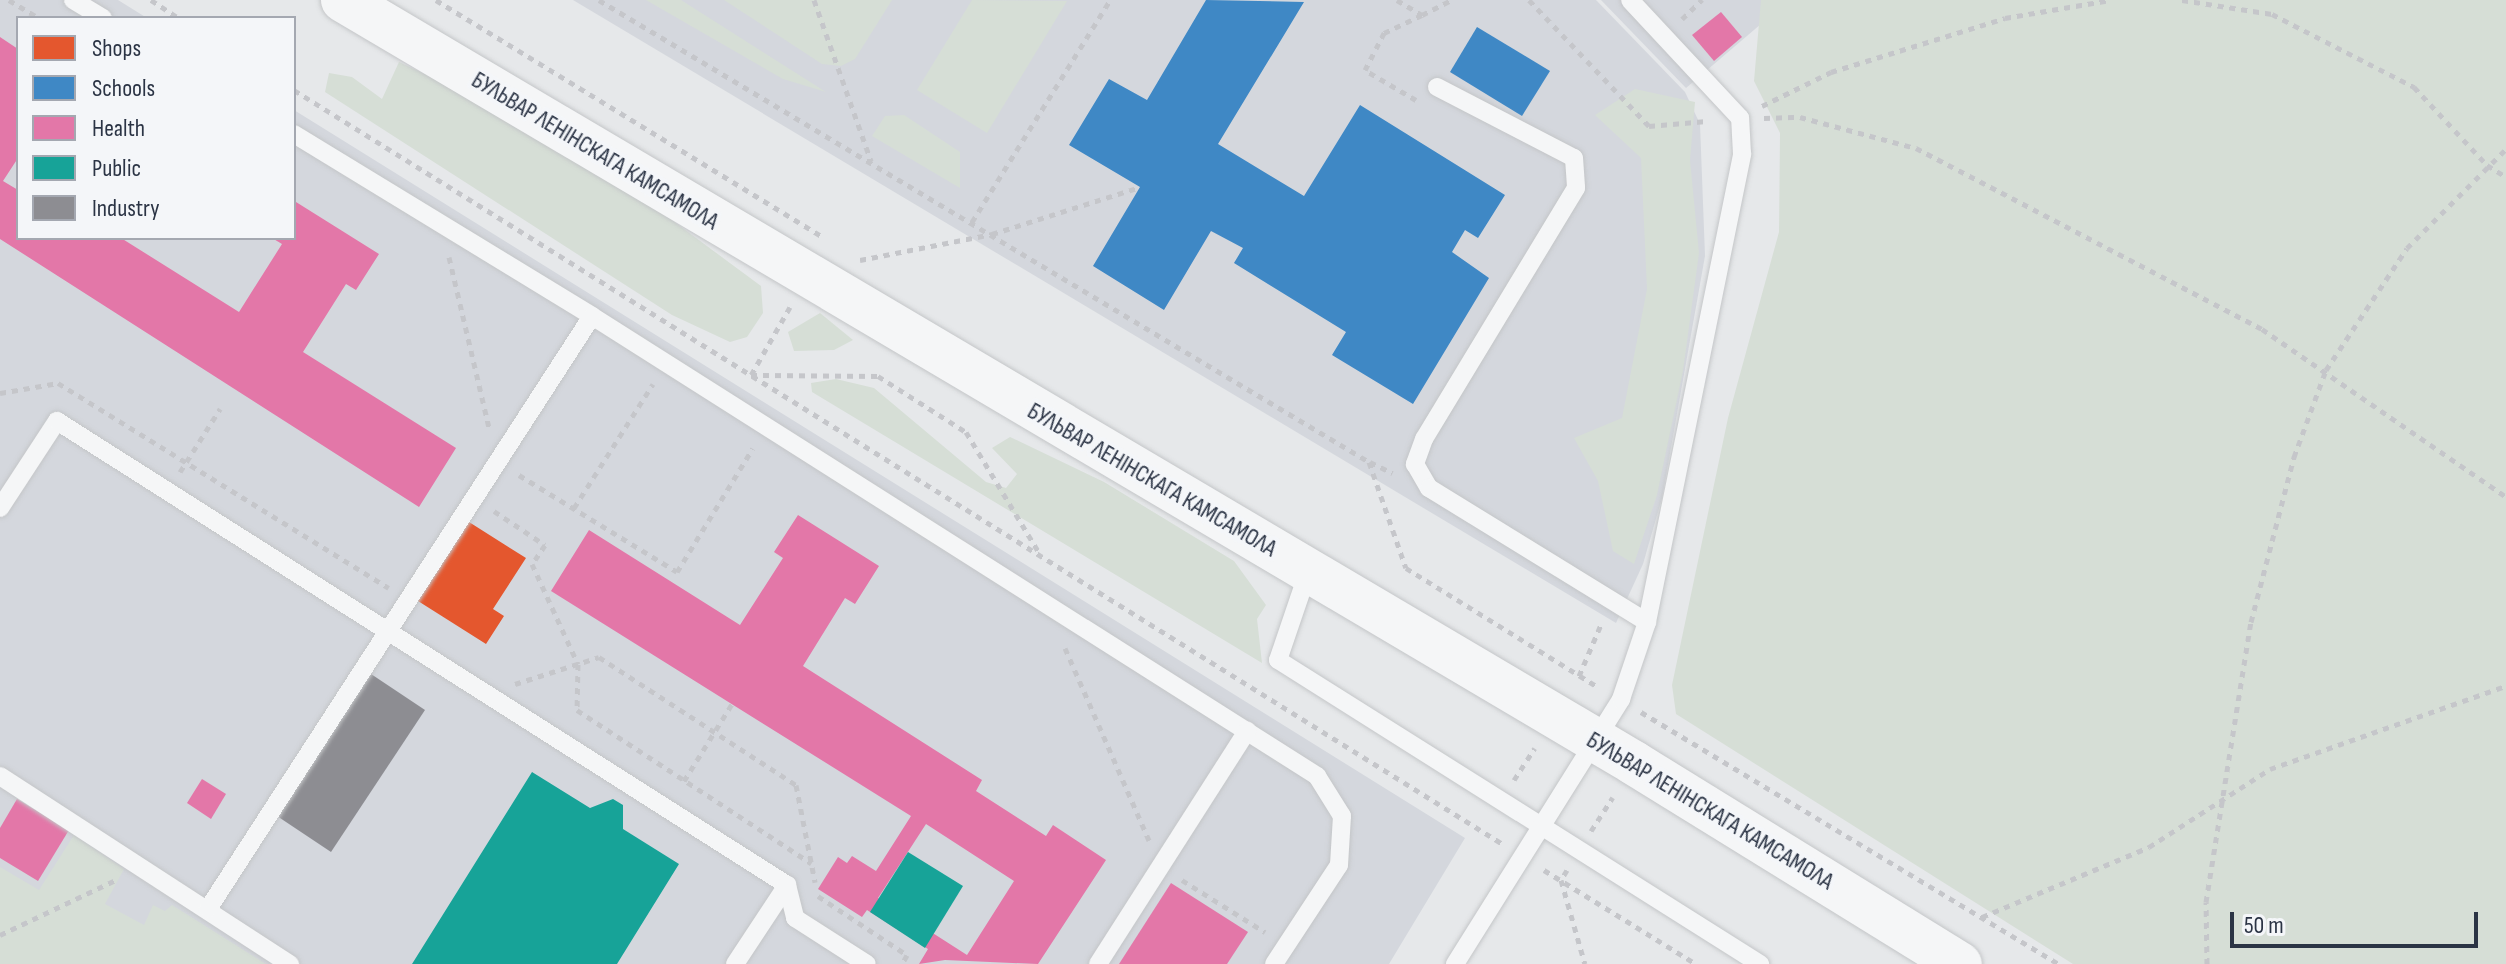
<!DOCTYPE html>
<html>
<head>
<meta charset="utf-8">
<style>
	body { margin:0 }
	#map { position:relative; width:2506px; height:964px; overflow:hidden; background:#e6e8ea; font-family:"Sofia Sans Condensed",sans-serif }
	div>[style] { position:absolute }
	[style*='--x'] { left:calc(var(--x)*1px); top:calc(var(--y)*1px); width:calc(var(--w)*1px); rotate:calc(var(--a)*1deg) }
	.built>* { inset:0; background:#d4d7dd }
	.green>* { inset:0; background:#d6ded6 }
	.shops>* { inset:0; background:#e4572e }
	.schools>* { inset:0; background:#3f88c5 }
	.health>* { inset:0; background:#e377a8 }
	.public>* { inset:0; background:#17a398 }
	.industry>* { inset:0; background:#8d8d92 }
	.path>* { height:5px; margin-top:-2.5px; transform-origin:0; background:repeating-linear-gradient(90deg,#c5c6ca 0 6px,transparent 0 12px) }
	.roads { filter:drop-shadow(0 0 2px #c4c6c8) drop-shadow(0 0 2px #c4c6c8) }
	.service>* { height:18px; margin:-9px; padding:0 9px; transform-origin:9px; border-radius:9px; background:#f5f6f7 }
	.tertiary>* { height:44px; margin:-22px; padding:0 22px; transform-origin:22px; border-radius:22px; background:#f5f6f7 }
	span { translate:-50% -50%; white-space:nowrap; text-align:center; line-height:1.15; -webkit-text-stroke:8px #f4f6f9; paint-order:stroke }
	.street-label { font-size:24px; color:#2b3445 }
	.legend { position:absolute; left:16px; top:16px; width:280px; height:224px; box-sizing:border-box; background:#f4f6f9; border:2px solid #a4a8b1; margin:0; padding:10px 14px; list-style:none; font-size:24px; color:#2b3445 }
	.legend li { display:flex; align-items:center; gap:16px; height:40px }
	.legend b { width:40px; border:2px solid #a4a8b1 }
	.scale { position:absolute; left:2230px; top:912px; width:248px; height:36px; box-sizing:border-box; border:4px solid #2b3445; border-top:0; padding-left:10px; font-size:24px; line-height:28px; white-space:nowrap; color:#2b3445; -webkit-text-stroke:6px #f4f6f9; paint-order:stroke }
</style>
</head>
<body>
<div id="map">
	<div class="built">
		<i style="clip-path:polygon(0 0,118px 0,147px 18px,18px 18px,18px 238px,294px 238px,294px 110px,1465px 838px,1389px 964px,0 964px)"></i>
		<i style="clip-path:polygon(573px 0,1596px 0,1685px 92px,1700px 124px,1705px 256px,1662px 498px,1643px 564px,1616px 623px)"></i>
		<i style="clip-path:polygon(1601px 0,1789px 0,1686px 88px)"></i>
	</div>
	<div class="green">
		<i style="clip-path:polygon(646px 0,681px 0,826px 92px,783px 79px)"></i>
		<i style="clip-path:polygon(724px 0,892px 0,855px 59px,841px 66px,822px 64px)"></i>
		<i style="clip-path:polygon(972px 0,1067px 1px,987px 133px,917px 90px)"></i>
		<i style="clip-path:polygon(1761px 0,2506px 0,2506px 964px,2073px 964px,1676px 714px,1672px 685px,1728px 418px,1779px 232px,1780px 133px,1754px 81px)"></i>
		<i style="clip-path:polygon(399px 62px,444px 83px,669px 218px,761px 286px,763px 313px,747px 337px,730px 342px,672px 315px,325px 92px,329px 73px,352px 77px,382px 99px)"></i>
		<i style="clip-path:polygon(1635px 89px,1695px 102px,1690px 160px,1699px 253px,1683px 371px,1657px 495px,1634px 564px,1613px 551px,1598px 481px,1574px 438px,1622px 418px,1647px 289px,1641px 158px,1595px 115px)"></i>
		<i style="clip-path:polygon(904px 115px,960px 152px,960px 188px,872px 136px,885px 116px)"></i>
		<i style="clip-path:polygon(820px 313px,853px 340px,834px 350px,794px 351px,788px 332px)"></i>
		<i style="clip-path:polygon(836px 379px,874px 388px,986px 482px,1006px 488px,1017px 474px,992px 448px,1010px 437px,1104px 482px,1234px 561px,1266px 605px,1257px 619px,1262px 663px,812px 392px,811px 383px)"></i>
		<i style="clip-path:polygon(74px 835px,124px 869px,105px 904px,144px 925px,153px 905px,165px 911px,172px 905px,266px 964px,0 964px,0 867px,39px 890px)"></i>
	</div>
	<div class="shops">
		<i style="clip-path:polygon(469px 522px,526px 558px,493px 609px,504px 616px,486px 644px,418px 601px)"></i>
	</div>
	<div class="schools">
		<i style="clip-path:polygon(1206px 0,1304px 2px,1218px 144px,1304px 196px,1360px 105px,1505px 195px,1478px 238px,1465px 230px,1452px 252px,1489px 278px,1413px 404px,1332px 355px,1346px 332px,1234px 263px,1243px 248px,1211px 231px,1164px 310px,1093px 266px,1140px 187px,1069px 145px,1109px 79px,1147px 100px)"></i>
		<i style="clip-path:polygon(1477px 27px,1550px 71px,1522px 116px,1450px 72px)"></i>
	</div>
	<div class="health">
		<i style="clip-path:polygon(1721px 12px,1742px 37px,1714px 61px,1692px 35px)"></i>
		<i style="clip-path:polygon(0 37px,18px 49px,18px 158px,3px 181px,18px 190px,18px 238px,121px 238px,239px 312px,282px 244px,272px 238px,294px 238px,296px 202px,379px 254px,356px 290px,346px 284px,303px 352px,456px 448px,419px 507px,0 239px)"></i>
		<i style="clip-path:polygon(evenodd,798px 515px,879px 566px,855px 604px,845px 598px,803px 666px,982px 780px,976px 791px,1046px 836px,1053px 825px,1106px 860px,1038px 964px,945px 960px,919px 964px,928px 949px,867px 910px,862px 917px,818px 889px,838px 857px,847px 863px,852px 856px,876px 871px,911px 816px,551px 591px,589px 530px,740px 625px,783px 558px,774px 552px,798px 515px,926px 824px,1014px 881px,967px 955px,878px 898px,926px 824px)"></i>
		<i style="clip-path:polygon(202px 779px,226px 794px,211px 819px,187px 803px)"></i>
		<i style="clip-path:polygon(17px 799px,69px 830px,38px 881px,0 858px,0 828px)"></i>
		<i style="clip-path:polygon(1171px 883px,1248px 932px,1227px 964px,1119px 964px)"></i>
	</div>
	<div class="public">
		<i style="clip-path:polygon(532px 772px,590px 808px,613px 799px,623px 805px,623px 829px,679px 864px,617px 964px,412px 964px)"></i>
		<i style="clip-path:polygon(908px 852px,963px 886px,925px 948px,870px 912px)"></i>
	</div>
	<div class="industry">
		<i style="clip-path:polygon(371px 674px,425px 710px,331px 852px,277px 816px)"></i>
	</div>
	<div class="path">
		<i style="--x:9;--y:0;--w:35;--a:31"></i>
		<i style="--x:151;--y:0;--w:33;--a:33"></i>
		<i style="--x:436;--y:0;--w:454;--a:31.5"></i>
		<i style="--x:599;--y:0;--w:898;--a:30.96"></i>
		<i style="--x:1369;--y:462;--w:112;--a:70.8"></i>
		<i style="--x:1406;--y:568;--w:226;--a:31.8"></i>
		<i style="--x:814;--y:0;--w:171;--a:70.5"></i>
		<i style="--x:1397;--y:0;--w:29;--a:31"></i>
		<i style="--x:1422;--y:15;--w:34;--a:-27"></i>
		<i style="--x:1529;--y:0;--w:174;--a:46.4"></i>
		<i style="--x:1649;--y:126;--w:58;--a:-4.9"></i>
		<i style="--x:2182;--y:0;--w:91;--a:8.8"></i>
		<i style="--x:2272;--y:14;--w:160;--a:27.2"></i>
		<i style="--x:2414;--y:87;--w:107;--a:46.9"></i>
		<i style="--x:2487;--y:165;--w:22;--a:32"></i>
		<i style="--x:1682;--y:19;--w:28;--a:-44"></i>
		<i style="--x:294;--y:90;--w:1423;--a:31.96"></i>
		<i style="--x:1416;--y:100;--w:59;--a:-149.5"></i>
		<i style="--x:1365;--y:70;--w:42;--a:-62.8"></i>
		<i style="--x:1384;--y:33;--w:42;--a:-25.3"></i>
		<i style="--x:1762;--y:106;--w:77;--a:-26.2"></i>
		<i style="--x:1831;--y:72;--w:182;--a:-17.2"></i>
		<i style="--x:2005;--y:18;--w:107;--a:-9.7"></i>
		<i style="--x:1764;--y:118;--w:36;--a:-2"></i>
		<i style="--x:1800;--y:117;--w:120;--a:15"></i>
		<i style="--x:1916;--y:148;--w:390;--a:27.6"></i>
		<i style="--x:2262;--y:329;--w:296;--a:34.5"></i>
		<i style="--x:972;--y:222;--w:261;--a:-58.1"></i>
		<i style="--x:449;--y:257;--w:175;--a:76.8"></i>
		<i style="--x:860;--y:260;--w:135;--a:-11.1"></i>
		<i style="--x:992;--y:234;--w:155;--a:-17.6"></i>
		<i style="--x:790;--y:307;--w:78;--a:119.8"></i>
		<i style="--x:751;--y:375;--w:127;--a:0.5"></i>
		<i style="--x:878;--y:376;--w:104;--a:32.5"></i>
		<i style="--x:966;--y:432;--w:145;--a:58.8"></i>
		<i style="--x:0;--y:393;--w:59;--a:-9.8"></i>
		<i style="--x:58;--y:383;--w:389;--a:31.8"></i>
		<i style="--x:1370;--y:462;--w:25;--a:26"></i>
		<i style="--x:180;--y:472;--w:75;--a:-57.6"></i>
		<i style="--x:519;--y:475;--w:185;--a:31.5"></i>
		<i style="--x:677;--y:572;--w:145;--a:-58.5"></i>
		<i style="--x:574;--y:508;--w:147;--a:-57.5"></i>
		<i style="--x:494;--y:511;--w:61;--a:33.7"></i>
		<i style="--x:545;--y:545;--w:23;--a:124"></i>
		<i style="--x:532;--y:564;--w:110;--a:65.3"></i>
		<i style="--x:578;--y:664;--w:46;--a:91.2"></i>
		<i style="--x:577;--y:710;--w:280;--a:33.2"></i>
		<i style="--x:1065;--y:648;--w:210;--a:66.4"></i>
		<i style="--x:1579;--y:676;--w:59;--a:-66.9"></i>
		<i style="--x:515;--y:684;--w:88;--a:-17.8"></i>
		<i style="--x:599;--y:657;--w:235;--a:33"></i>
		<i style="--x:796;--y:785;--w:99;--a:78.9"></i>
		<i style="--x:1641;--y:712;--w:487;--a:31.1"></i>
		<i style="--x:1514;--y:780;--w:38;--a:-57"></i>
		<i style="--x:684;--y:781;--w:91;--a:-58.1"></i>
		<i style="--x:1591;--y:831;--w:40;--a:-57.1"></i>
		<i style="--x:1544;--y:870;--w:179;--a:31.7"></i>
		<i style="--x:1567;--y:870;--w:12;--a:121"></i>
		<i style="--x:1561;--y:880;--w:87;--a:74.1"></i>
		<i style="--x:1182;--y:880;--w:98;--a:32.1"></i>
		<i style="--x:818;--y:896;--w:107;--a:33.5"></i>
		<i style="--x:907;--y:955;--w:10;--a:119"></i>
		<i style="--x:1982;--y:917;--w:181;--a:-22.7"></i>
		<i style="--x:2149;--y:847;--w:144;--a:-32.8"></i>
		<i style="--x:2270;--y:769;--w:250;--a:-19.4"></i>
		<i style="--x:0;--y:935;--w:128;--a:-25.4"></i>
		<i style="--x:2207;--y:964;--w:62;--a:-90.9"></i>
		<i style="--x:2206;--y:902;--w:284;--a:-80.9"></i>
		<i style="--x:2251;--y:622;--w:171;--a:-75.4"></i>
		<i style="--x:2294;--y:457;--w:93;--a:-69.8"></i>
		<i style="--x:2326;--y:370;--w:146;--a:-56.4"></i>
		<i style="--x:2407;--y:248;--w:140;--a:-45"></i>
	</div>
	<div class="roads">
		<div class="service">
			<i style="--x:73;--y:0;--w:35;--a:31"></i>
			<i style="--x:1437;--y:87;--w:154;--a:27.4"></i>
			<i style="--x:1574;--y:158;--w:30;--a:86"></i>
			<i style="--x:1576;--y:188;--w:293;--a:121.2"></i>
			<i style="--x:1424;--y:439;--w:27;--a:110"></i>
			<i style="--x:1415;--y:464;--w:28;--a:60"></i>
			<i style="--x:1429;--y:488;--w:256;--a:31.6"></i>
			<i style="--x:294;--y:134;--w:349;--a:31.4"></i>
			<i style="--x:592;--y:316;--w:859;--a:32.39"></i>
			<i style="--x:1317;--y:776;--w:47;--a:58"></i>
			<i style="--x:1342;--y:816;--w:49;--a:93.5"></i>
			<i style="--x:1339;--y:865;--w:118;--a:123.3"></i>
			<i style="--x:0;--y:508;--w:104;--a:-56.8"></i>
			<i style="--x:57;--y:421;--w:865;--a:32.44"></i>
			<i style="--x:787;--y:885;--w:34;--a:76"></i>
			<i style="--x:795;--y:918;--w:85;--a:32.6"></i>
			<i style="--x:1308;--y:572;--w:93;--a:108.8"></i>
			<i style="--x:1278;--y:660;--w:570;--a:32.24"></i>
			<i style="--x:0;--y:776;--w:346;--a:33"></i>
			<i style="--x:208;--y:909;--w:706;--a:-57.07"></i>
			<i style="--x:735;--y:964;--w:95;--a:-56.6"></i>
			<i style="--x:1098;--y:964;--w:277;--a:-57.4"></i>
			<i style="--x:1455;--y:964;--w:313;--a:-57.9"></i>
			<i style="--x:1621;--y:699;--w:81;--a:-71.3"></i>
			<i style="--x:1647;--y:622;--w:478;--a:-78.5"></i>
			<i style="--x:1742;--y:154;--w:36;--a:-93"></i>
			<i style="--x:1740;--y:118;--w:161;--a:-133"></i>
		</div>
		<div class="tertiary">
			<i style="--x:343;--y:0;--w:1500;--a:30.58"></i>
			<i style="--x:1634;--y:763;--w:383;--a:31.7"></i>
		</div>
	</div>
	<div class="street-label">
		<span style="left:595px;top:151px;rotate:31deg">БУЛЬВАР ЛЕНІНСКАГА КАМСАМОЛА</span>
		<span style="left:1152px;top:480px;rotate:30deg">БУЛЬВАР ЛЕНІНСКАГА КАМСАМОЛА</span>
		<span style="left:1710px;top:811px;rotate:31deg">БУЛЬВАР ЛЕНІНСКАГА КАМСАМОЛА</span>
	</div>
	<ul class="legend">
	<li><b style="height:22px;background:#e4572e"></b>Shops</li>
	<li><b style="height:22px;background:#3f88c5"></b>Schools</li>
	<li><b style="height:22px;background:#e377a8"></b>Health</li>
	<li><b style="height:22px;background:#17a398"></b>Public</li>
	<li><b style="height:22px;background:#8d8d92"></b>Industry</li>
	</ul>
	<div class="scale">50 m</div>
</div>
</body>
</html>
